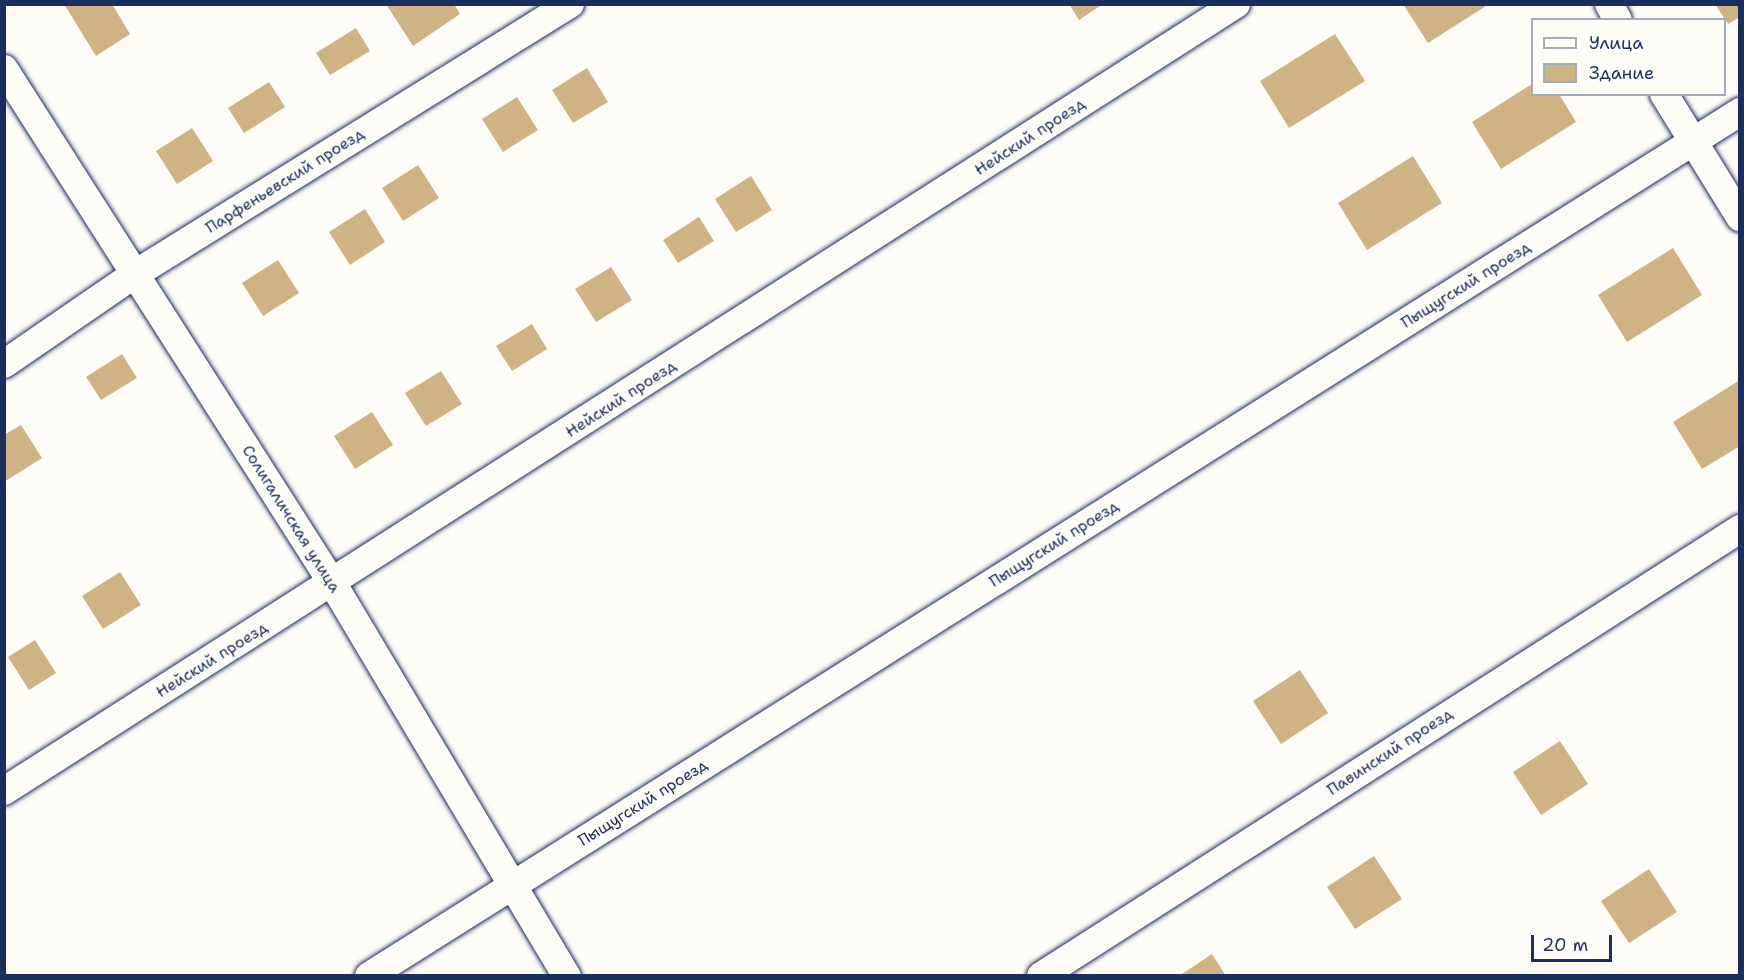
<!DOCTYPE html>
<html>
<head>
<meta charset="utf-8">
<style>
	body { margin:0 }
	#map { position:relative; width:1744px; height:980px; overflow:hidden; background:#fdfcf7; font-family:"Shantell Sans",sans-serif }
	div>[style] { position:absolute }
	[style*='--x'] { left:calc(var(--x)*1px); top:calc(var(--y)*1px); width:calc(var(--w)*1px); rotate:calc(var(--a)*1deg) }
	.building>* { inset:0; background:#d0b385 }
	.roads { filter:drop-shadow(0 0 2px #1b2f5e) drop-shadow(0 0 2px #1b2f5e) }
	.minor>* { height:28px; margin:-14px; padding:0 14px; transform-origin:14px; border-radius:14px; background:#fdfcf7 }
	span { translate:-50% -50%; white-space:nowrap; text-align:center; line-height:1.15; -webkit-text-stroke:4.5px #fdfcf7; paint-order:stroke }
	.street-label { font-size:16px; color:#1b2f5e }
	.frame { position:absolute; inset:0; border:6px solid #1b2f5e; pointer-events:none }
	.legend { position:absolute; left:1531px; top:18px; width:195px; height:78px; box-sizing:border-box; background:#fdfcf7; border:2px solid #a3aaba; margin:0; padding:8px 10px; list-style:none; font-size:18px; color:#1b2f5e }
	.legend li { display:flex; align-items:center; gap:12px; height:30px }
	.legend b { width:30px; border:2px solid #a3aaba }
	.scale { position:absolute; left:1531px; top:935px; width:81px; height:27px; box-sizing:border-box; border:3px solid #1b2f5e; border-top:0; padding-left:8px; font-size:18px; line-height:21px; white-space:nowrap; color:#1b2f5e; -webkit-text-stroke:4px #fdfcf7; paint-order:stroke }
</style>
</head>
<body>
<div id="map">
	<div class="building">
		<i style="clip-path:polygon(64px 4px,112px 4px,130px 34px,96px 56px)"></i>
		<i style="clip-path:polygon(386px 4px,454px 4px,460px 14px,413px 46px)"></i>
		<i style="clip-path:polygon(1069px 4px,1103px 4px,1079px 20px)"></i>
		<i style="clip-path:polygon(1403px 4px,1489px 4px,1428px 43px)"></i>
		<i style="clip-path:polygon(1715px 4px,1740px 4px,1740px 17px,1728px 24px)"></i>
		<i style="clip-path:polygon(356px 28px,370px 51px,330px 75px,316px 53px)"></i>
		<i style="clip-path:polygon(1335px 34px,1365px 81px,1289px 128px,1260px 81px)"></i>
		<i style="clip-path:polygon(587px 68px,608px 102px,573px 123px,552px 90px)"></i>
		<i style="clip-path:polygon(269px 82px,285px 107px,244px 133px,228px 108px)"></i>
		<i style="clip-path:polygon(1532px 84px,1532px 94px,1559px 94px,1576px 122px,1501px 169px,1472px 122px)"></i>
		<i style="clip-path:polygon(517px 97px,538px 130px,503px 152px,482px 119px)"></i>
		<i style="clip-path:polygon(192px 128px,213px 161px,177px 184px,156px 151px)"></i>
		<i style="clip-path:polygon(1413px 156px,1442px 203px,1367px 250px,1338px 203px)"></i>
		<i style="clip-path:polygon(418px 165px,439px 198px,403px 221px,382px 188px)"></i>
		<i style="clip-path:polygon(751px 176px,772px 210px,736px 232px,715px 199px)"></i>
		<i style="clip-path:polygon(365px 209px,385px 242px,350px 265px,329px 232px)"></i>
		<i style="clip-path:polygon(699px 217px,714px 241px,678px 263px,663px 240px)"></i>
		<i style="clip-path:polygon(1673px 248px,1702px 295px,1627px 342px,1598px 295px)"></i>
		<i style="clip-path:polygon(278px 260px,299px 293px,263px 316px,242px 283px)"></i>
		<i style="clip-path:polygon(611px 267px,632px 300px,596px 322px,575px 289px)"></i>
		<i style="clip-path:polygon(532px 324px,547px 349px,512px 371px,496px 346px)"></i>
		<i style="clip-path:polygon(122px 354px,137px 378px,101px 400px,86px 377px)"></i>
		<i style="clip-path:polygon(441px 371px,462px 404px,426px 426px,405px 393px)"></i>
		<i style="clip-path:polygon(1740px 380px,1740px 446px,1702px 469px,1673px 422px)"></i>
		<i style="clip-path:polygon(372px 412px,393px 445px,355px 469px,334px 436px)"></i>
		<i style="clip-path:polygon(21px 425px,42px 458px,4px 482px,4px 435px)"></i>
		<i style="clip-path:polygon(120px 572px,141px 605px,103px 629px,82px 596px)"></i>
		<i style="clip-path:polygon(35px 640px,56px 673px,29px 690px,8px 657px)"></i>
		<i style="clip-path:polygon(1300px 670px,1328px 713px,1281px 744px,1253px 701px)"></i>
		<i style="clip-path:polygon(1560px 741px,1588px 784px,1541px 815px,1513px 772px)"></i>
		<i style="clip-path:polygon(1374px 856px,1402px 899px,1355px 929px,1327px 887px)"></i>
		<i style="clip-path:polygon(1649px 869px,1677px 912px,1629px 943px,1601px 901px)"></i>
		<i style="clip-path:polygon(1212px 954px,1226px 976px,1179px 976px)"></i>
	</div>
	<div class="roads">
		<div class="minor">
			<i style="--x:1609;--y:4;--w:18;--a:61"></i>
			<i style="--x:4;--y:69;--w:611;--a:57.43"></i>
			<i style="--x:333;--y:584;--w:457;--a:59.2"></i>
			<i style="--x:1664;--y:94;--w:145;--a:58.3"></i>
			<i style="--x:4;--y:364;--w:159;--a:-34.5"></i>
			<i style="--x:135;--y:274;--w:512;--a:-31.83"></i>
			<i style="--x:4;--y:791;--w:1462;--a:-32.57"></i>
			<i style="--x:369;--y:976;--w:1621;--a:-32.22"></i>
			<i style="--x:1041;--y:976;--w:830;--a:-32.6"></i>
		</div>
	</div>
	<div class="street-label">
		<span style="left:1030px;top:137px;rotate:-33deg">Нейский проезд</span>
		<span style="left:285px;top:181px;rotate:-32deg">Парфеньевский проезд</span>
		<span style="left:1466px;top:285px;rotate:-32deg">Пыщугский проезд</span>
		<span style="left:621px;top:399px;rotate:-33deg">Нейский проезд</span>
		<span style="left:291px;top:519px;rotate:58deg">Солигаличская улица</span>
		<span style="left:1054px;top:544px;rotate:-32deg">Пыщугский проезд</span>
		<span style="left:212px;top:660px;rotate:-32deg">Нейский проезд</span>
		<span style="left:1390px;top:752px;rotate:-33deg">Павинский проезд</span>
		<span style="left:643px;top:803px;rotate:-32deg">Пыщугский проезд</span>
	</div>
	<div class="frame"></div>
	<ul class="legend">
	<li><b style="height:8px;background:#fdfcf7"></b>Улица</li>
	<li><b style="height:16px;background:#d0b385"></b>Здание</li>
	</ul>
	<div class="scale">20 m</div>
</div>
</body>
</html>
